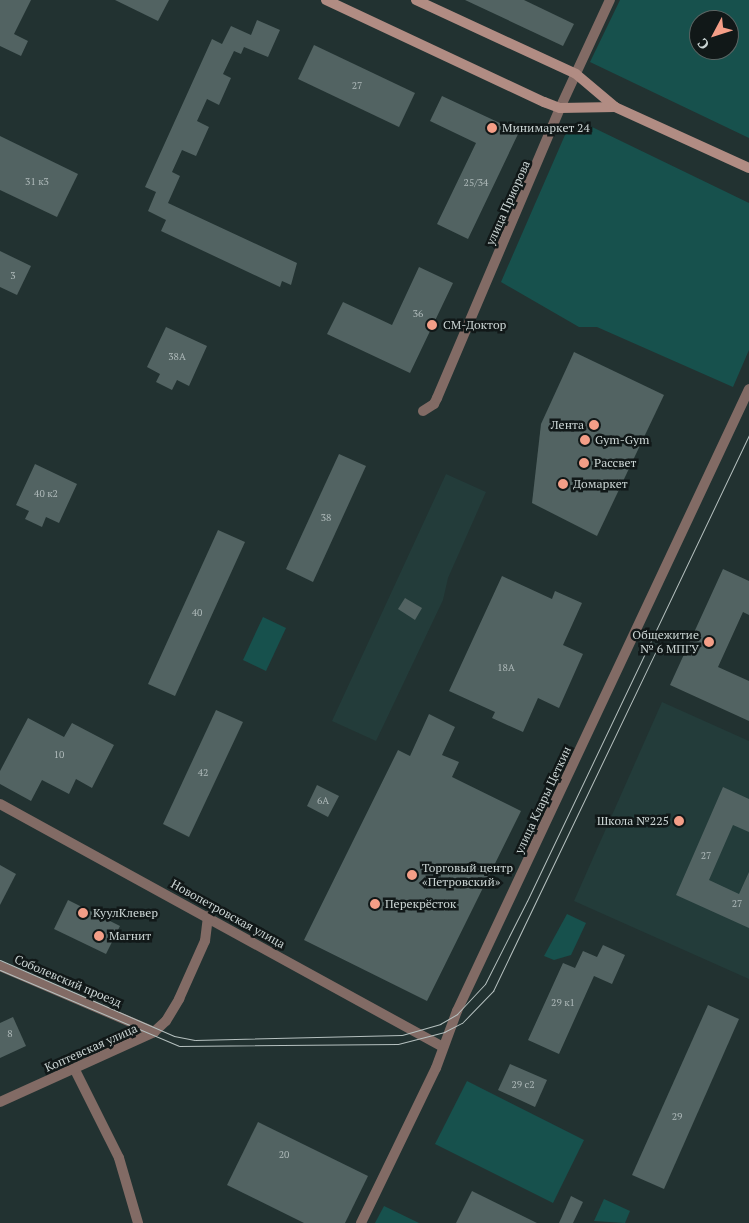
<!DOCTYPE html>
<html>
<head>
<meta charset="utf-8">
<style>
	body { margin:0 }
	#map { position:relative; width:749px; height:1223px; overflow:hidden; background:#223231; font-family:"PT Serif",serif }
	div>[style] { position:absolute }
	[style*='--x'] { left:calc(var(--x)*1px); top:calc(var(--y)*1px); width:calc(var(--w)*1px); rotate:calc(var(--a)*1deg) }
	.built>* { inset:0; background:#233c3a }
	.green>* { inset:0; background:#17514d }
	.building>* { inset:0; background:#526362 }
	.minor>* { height:10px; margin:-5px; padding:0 5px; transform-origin:5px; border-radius:5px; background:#826b65 }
	.tertiary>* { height:10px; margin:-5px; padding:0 5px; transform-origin:5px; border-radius:5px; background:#826b65 }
	.secondary>* { height:10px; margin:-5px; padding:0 5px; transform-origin:5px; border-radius:5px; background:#b18c83 }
	.tram>* { height:1px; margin:-0.5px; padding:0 0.5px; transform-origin:0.5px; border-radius:0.5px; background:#b5c0bf }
	.dots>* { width:14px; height:14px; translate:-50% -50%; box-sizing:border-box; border:2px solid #111818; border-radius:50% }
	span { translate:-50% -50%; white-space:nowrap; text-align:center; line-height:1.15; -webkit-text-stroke:5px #111818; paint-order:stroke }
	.number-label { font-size:10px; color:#adb8b8 }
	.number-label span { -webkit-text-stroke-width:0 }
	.poi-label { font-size:12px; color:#cbd5d4 }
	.left { translate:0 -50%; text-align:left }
	.right { translate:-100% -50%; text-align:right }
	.street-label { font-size:12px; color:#cbd5d4 }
	.north { position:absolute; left:689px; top:10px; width:50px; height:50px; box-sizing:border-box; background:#111818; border:1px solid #5b6463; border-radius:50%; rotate:230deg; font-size:14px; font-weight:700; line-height:20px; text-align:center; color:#cbd5d4 }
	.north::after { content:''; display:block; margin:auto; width:18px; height:22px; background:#f49e87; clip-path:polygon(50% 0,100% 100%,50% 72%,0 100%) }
</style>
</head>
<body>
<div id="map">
	<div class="built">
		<i style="clip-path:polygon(446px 474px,486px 492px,448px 578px,443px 600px,376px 741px,332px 721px)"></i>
		<i style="clip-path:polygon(662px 702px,749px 741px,749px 979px,574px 901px)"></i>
	</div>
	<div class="green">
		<i style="clip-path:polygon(evenodd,620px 0,749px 0,749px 138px,590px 62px,620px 0,699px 20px,729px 20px,729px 50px,699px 50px,699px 20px)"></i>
		<i style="clip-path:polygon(573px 126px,590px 126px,749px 203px,749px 350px,733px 387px,597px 327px,579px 327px,501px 282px,565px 135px)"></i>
		<i style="clip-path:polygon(263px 617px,286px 628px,266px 671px,243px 660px)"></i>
		<i style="clip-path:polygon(567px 914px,586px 923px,571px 955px,554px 960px,544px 956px)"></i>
		<i style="clip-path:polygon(467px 1081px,584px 1140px,553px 1203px,435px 1144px)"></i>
		<i style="clip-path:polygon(604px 1199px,630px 1211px,625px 1223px,594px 1221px)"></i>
		<i style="clip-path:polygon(384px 1206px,419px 1223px,375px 1223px)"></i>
	</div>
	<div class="building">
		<i style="clip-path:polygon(0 0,31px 0,14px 34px,28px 41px,21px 56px,0 46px)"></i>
		<i style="clip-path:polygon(115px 0,169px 0,158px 21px)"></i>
		<i style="clip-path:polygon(465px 0,524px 0,574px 24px,563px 46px)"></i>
		<i style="clip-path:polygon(257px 20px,280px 30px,268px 57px,244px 47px,241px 54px,234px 51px,223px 74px,231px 78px,219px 105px,207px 99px,197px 121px,209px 127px,196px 156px,182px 150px,172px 172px,180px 176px,168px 203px,297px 263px,291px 285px,282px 281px,280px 287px,161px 231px,166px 220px,148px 211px,156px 192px,145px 187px,212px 39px,222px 44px,231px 26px,251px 35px)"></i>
		<i style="clip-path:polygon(314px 45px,415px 93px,399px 127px,298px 79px)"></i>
		<i style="clip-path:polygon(442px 96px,519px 132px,468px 239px,437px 224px,476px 143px,430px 121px)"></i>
		<i style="clip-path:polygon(0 136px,78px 174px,57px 217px,0 190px)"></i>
		<i style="clip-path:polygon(0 251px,31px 266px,17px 295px,0 287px)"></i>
		<i style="clip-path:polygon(419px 267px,453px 283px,410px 373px,327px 334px,343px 302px,392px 325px)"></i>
		<i style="clip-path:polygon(166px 327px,207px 346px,189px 386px,177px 380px,172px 390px,156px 382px,160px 374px,147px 367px)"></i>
		<i style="clip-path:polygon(574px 352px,664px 395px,597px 536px,532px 503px,541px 424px)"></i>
		<i style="clip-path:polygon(339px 454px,366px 466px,313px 582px,286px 569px)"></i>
		<i style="clip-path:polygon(35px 464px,77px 484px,59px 523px,46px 517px,42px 527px,25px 519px,29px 511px,16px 505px)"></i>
		<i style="clip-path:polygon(218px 530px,245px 542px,175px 696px,148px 684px)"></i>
		<i style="clip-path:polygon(723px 569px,749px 581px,749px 615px,743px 612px,718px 667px,749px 681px,749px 721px,670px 685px)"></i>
		<i style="clip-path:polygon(502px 576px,552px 599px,555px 591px,582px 603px,563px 645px,583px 654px,559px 708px,538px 698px,523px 732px,492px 718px,495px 712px,449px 691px)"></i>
		<i style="clip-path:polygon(405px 598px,422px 608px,415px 620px,398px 609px)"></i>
		<i style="clip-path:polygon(216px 710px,243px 722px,189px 837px,163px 824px)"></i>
		<i style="clip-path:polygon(429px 714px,455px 727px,442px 755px,459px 762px,452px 777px,521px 811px,427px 1001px,304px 940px,398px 750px,410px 756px)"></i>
		<i style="clip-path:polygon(28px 718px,64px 737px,72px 723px,114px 745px,92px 788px,76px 779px,69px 794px,42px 780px,31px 801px,0 784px,0 771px)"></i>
		<i style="clip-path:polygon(317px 785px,339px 796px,328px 817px,307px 806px)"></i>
		<i style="clip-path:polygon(723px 787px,749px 799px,749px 832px,733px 825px,709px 880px,739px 894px,749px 872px,749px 928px,676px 895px)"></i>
		<i style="clip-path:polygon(0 865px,16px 874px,0 905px)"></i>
		<i style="clip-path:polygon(68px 900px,120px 926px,106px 954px,54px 929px)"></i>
		<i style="clip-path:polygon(603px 945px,625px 955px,612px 984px,594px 976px,559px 1054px,528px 1040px,563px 963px,575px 968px,583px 951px,597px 957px)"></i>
		<i style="clip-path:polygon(708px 1005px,739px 1019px,664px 1189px,632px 1175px)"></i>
		<i style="clip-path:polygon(13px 1017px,26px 1046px,0 1058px,0 1023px)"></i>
		<i style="clip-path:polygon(510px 1064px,547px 1080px,535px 1107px,498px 1090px)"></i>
		<i style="clip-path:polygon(258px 1122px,368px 1176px,345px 1223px,304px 1223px,227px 1185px)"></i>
		<i style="clip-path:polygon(472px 1191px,537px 1223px,456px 1223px)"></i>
		<i style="clip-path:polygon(571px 1196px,583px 1202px,573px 1223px,559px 1223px)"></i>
	</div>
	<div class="minor">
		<i style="--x:423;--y:411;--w:13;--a:-32"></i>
		<i style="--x:434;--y:404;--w:7;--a:-63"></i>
		<i style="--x:437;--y:398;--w:315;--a:-67"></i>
		<i style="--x:560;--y:108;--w:119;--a:-65.2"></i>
		<i style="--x:0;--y:966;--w:168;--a:23.2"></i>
	</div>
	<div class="tertiary">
		<i style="--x:0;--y:804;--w:505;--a:28.75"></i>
		<i style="--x:75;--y:1070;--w:98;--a:63.4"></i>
		<i style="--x:119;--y:1158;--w:68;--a:73.7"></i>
		<i style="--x:0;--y:1102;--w:169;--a:-24.4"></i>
		<i style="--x:154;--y:1032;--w:16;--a:-43"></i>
		<i style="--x:166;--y:1021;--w:26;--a:-59"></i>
		<i style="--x:179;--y:999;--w:64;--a:-65.9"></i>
		<i style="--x:205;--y:941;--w:25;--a:-83"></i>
		<i style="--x:361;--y:1223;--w:172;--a:-64.2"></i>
		<i style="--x:436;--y:1068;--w:61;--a:-69.8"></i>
		<i style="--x:457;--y:1011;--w:687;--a:-64.85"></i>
	</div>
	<div class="secondary">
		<i style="--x:326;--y:0;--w:241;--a:25.1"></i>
		<i style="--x:544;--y:102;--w:17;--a:21"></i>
		<i style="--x:560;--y:108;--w:55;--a:-1"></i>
		<i style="--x:416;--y:0;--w:176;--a:24.8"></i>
		<i style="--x:576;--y:74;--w:51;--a:40.2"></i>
		<i style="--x:615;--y:107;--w:147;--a:24.5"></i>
	</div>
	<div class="tram">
		<i style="--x:0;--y:960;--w:190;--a:23.6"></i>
		<i style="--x:174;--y:1036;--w:21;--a:11"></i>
		<i style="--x:195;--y:1040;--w:207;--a:-1.4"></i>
		<i style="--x:402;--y:1035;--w:40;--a:-16"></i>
		<i style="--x:440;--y:1024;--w:20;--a:-30"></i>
		<i style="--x:457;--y:1014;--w:41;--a:-47"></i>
		<i style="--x:485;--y:984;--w:93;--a:-63.2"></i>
		<i style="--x:527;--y:901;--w:516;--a:-64.53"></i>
		<i style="--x:0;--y:970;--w:194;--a:23"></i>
		<i style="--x:179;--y:1046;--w:219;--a:-0.5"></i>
		<i style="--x:398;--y:1044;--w:48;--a:-14.6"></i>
		<i style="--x:444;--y:1032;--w:20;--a:-27"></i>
		<i style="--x:462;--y:1023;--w:45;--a:-45.9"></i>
		<i style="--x:493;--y:991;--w:386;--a:-64.4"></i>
	</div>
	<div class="dots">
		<i style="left:492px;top:128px;background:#f49e87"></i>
		<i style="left:432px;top:325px;background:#f49e87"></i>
		<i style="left:594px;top:425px;background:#f49e87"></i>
		<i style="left:585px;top:440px;background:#f49e87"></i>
		<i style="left:584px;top:463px;background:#f49e87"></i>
		<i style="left:563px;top:484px;background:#f49e87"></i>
		<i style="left:709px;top:642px;background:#f49e87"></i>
		<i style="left:679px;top:821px;background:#f49e87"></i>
		<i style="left:412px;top:875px;background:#f49e87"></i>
		<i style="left:375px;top:904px;background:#f49e87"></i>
		<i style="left:83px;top:913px;background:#f49e87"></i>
		<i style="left:99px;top:936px;background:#f49e87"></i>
	</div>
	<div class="number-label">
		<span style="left:357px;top:86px">27</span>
		<span style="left:37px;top:182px">31 к3</span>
		<span style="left:476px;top:183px">25/34</span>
		<span style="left:13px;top:276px">3</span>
		<span style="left:418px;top:314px">36</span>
		<span style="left:177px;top:357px">38А</span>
		<span style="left:46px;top:494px">40 к2</span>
		<span style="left:326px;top:518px">38</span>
		<span style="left:197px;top:613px">40</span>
		<span style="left:506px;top:668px">18А</span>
		<span style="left:59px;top:755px">10</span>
		<span style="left:203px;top:773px">42</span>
		<span style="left:323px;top:801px">6А</span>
		<span style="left:706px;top:856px">27</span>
		<span style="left:737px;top:904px">27</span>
		<span style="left:563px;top:1003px">29 к1</span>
		<span style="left:10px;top:1034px">8</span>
		<span style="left:523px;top:1085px">29 с2</span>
		<span style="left:677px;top:1117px">29</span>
		<span style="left:284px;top:1155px">20</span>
	</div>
	<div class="poi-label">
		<span class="left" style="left:502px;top:128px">Минимаркет 24</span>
		<span class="left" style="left:443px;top:325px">СМ-Доктор</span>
		<span class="right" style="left:584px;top:425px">Лента</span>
		<span class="left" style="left:595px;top:440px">Gym-Gym</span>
		<span class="left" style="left:594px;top:463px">Рассвет</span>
		<span class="left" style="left:573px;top:484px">Домаркет</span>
		<span class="right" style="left:699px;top:642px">Общежитие<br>№ 6 МПГУ</span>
		<span class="right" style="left:669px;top:821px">Школа №225</span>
		<span class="left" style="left:422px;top:875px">Торговый центр<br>«Петровский»</span>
		<span class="left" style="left:385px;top:904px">Перекрёсток</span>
		<span class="left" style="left:93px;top:913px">КуулКлевер</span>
		<span class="left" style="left:109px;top:936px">Магнит</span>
	</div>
	<div class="street-label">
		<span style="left:508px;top:203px;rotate:-66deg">улица Приорова</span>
		<span style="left:543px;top:800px;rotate:-65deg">улица Клары Цеткин</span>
		<span style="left:228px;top:914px;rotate:29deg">Новопетровская улица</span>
		<span style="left:68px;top:981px;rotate:23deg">Соболевский проезд</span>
		<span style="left:91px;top:1048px;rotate:-24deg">Коптевская улица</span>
	</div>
	<div class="north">С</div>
</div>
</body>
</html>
